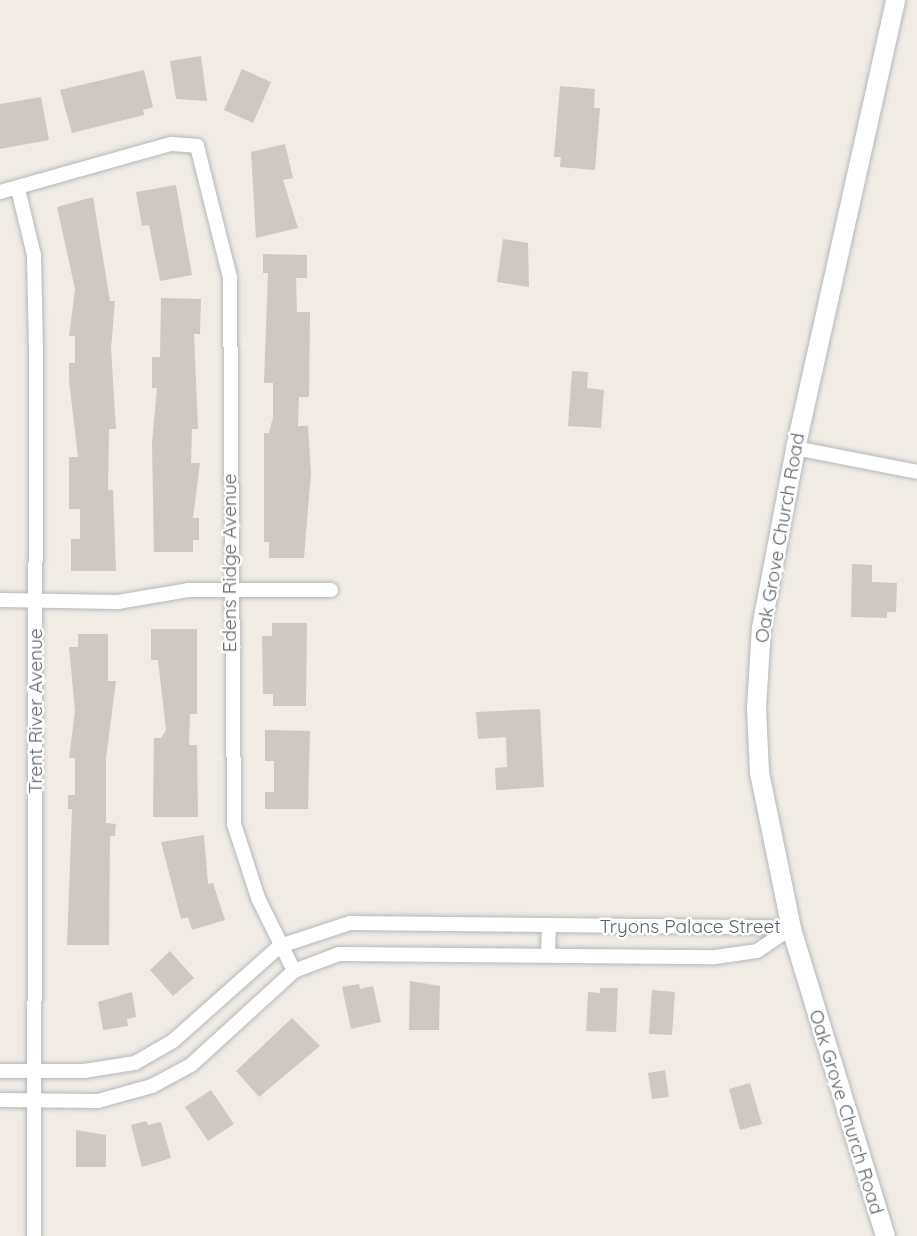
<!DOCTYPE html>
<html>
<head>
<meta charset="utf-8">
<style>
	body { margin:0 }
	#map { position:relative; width:917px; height:1236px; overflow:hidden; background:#f0ebe4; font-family:Quicksand,sans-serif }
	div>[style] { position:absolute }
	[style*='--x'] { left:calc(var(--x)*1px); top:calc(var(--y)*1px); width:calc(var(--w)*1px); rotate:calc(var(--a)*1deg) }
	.building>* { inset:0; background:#cdc8c2 }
	.roads { filter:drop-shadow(0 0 2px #b4b8bc) drop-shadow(0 0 2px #b4b8bc) }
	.street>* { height:14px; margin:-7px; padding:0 7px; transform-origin:7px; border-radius:7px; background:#fff }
	.secondary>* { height:19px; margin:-9.5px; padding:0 9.5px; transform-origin:9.5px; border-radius:9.5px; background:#fff }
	span { translate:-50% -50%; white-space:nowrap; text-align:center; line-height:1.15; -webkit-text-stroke:5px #fff; paint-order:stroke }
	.street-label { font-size:19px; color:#5c6266 }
</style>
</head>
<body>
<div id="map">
	<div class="building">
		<i style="clip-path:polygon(201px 56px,207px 101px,176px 99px,170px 61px)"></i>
		<i style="clip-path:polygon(242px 69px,271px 82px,253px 123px,224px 110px)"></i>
		<i style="clip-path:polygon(144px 70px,153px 107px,143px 110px,144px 115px,72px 133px,60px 90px)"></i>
		<i style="clip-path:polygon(560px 86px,595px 89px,594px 108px,600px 108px,595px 170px,560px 167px,561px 157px,554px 157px)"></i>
		<i style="clip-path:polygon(41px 97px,49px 140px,0 149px,0 104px)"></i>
		<i style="clip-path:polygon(285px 144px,293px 178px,283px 180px,298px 228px,256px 238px,251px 152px)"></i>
		<i style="clip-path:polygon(176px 185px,192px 275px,160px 281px,149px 225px,142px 226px,136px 192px)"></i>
		<i style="clip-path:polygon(93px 197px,110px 301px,115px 301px,111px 348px,116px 429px,109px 429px,108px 490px,113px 490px,116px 571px,71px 571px,71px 539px,80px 539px,80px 509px,69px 509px,69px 457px,78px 457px,69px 381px,69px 363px,75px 363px,75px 336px,69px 336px,75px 289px,57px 207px)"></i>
		<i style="clip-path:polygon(503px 239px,528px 243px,529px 287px,497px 282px)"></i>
		<i style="clip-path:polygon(263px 254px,307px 255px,307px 278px,296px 278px,297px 312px,310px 312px,309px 397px,299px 397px,298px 426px,308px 426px,311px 473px,304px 558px,269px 558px,269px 542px,264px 542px,264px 433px,269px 433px,273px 417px,273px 383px,264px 383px,268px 273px,263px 273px)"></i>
		<i style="clip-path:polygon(161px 298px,201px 299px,200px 334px,194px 334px,198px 429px,192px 429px,191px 463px,200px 463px,193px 518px,199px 518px,199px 540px,193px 540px,193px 552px,154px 552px,152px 443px,157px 388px,152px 388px,152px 357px,160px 357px)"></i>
		<i style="clip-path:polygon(572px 371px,588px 372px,587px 388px,604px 390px,601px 428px,568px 426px)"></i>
		<i style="clip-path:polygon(852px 564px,872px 565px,872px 582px,897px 583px,896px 612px,887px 612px,887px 618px,851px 617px)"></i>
		<i style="clip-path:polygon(272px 623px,307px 623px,306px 706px,273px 706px,273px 694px,263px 694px,262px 636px,272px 636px)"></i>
		<i style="clip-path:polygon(151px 629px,197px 629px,197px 714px,190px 714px,189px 745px,197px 745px,198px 817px,153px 817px,154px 738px,161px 738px,166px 730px,158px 660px,151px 660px)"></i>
		<i style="clip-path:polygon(78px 634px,108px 634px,108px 681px,116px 681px,106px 758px,106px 823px,116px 824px,115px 836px,110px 836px,109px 945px,67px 945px,72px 809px,68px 809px,68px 795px,75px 795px,75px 758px,69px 758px,75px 711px,69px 647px,78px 647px)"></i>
		<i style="clip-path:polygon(540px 709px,544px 787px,496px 790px,495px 768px,507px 767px,506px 737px,478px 739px,476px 712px)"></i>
		<i style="clip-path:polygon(265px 730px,310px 731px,308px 809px,265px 809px,265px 792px,274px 792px,274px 761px,265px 761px)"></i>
		<i style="clip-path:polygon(204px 835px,208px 884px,213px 883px,225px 920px,192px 930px,188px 917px,181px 919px,161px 842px)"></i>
		<i style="clip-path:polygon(170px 951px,194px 978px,173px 996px,150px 970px)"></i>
		<i style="clip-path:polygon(410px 981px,440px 986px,439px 1030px,409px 1030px)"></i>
		<i style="clip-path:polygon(359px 984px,360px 989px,373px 986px,381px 1022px,351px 1029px,342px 987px)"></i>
		<i style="clip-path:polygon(600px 988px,618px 988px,616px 1032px,586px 1031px,588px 992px,600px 993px)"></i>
		<i style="clip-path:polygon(652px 990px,675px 992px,672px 1035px,649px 1034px)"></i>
		<i style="clip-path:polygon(132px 992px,136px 1017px,127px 1019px,128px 1026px,103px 1030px,98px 1002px)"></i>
		<i style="clip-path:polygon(292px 1018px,320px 1046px,259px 1097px,236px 1071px)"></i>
		<i style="clip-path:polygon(665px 1070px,669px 1097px,652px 1099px,648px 1073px)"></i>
		<i style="clip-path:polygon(750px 1083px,762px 1124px,740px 1130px,729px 1089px)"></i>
		<i style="clip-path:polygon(211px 1090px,234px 1124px,208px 1141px,185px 1107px)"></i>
		<i style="clip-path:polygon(146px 1121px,148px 1125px,161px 1122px,171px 1158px,142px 1167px,131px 1125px)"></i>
		<i style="clip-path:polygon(76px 1130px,106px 1135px,106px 1167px,76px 1167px)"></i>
	</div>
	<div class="roads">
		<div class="street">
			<i style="--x:18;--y:189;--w:68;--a:76.4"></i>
			<i style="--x:34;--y:255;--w:95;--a:88.8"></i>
			<i style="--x:36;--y:350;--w:886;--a:90.13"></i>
			<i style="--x:0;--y:192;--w:178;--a:-15.7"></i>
			<i style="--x:171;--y:144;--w:26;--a:4"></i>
			<i style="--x:197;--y:146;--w:135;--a:75.9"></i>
			<i style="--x:230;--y:277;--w:547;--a:89.58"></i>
			<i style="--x:234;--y:824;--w:78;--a:72"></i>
			<i style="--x:258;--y:898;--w:81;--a:63.7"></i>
			<i style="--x:795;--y:448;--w:124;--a:11.1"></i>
			<i style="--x:0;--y:600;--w:118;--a:1"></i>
			<i style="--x:118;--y:602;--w:71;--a:-9.7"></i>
			<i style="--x:188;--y:590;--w:143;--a:0"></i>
			<i style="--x:548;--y:953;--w:28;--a:-88"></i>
			<i style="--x:0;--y:1071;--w:84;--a:0"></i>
			<i style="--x:84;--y:1071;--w:52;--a:-8.9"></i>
			<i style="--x:135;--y:1063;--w:44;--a:-30.1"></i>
			<i style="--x:173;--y:1041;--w:143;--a:-41.6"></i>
			<i style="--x:280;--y:946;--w:74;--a:-18.2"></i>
			<i style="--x:350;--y:923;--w:441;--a:0.6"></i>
			<i style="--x:0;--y:1100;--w:98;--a:0.6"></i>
			<i style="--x:98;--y:1101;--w:56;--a:-15.5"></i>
			<i style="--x:152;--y:1086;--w:44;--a:-28.3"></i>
			<i style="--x:191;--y:1065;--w:139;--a:-42.4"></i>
			<i style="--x:294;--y:971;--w:48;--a:-20.7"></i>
			<i style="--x:339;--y:954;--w:376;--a:0.5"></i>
			<i style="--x:715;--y:957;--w:42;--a:-8.1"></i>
			<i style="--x:757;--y:951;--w:41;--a:-34.1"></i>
		</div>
		<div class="secondary">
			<i style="--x:885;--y:1236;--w:322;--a:-107"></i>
			<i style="--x:791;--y:928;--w:159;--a:-101.6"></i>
			<i style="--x:759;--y:772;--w:64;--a:-92.7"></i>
			<i style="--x:756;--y:708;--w:81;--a:-86.5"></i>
			<i style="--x:761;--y:627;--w:182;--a:-79.2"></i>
			<i style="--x:795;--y:448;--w:459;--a:-77.4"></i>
		</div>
	</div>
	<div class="street-label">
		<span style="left:780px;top:538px;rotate:-80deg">Oak Grove Church Road</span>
		<span style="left:230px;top:563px;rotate:-90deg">Edens Ridge Avenue</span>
		<span style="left:36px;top:711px;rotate:-90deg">Trent River Avenue</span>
		<span style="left:690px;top:927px">Tryons Palace Street</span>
		<span style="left:846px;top:1112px;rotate:73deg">Oak Grove Church Road</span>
	</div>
</div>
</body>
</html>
